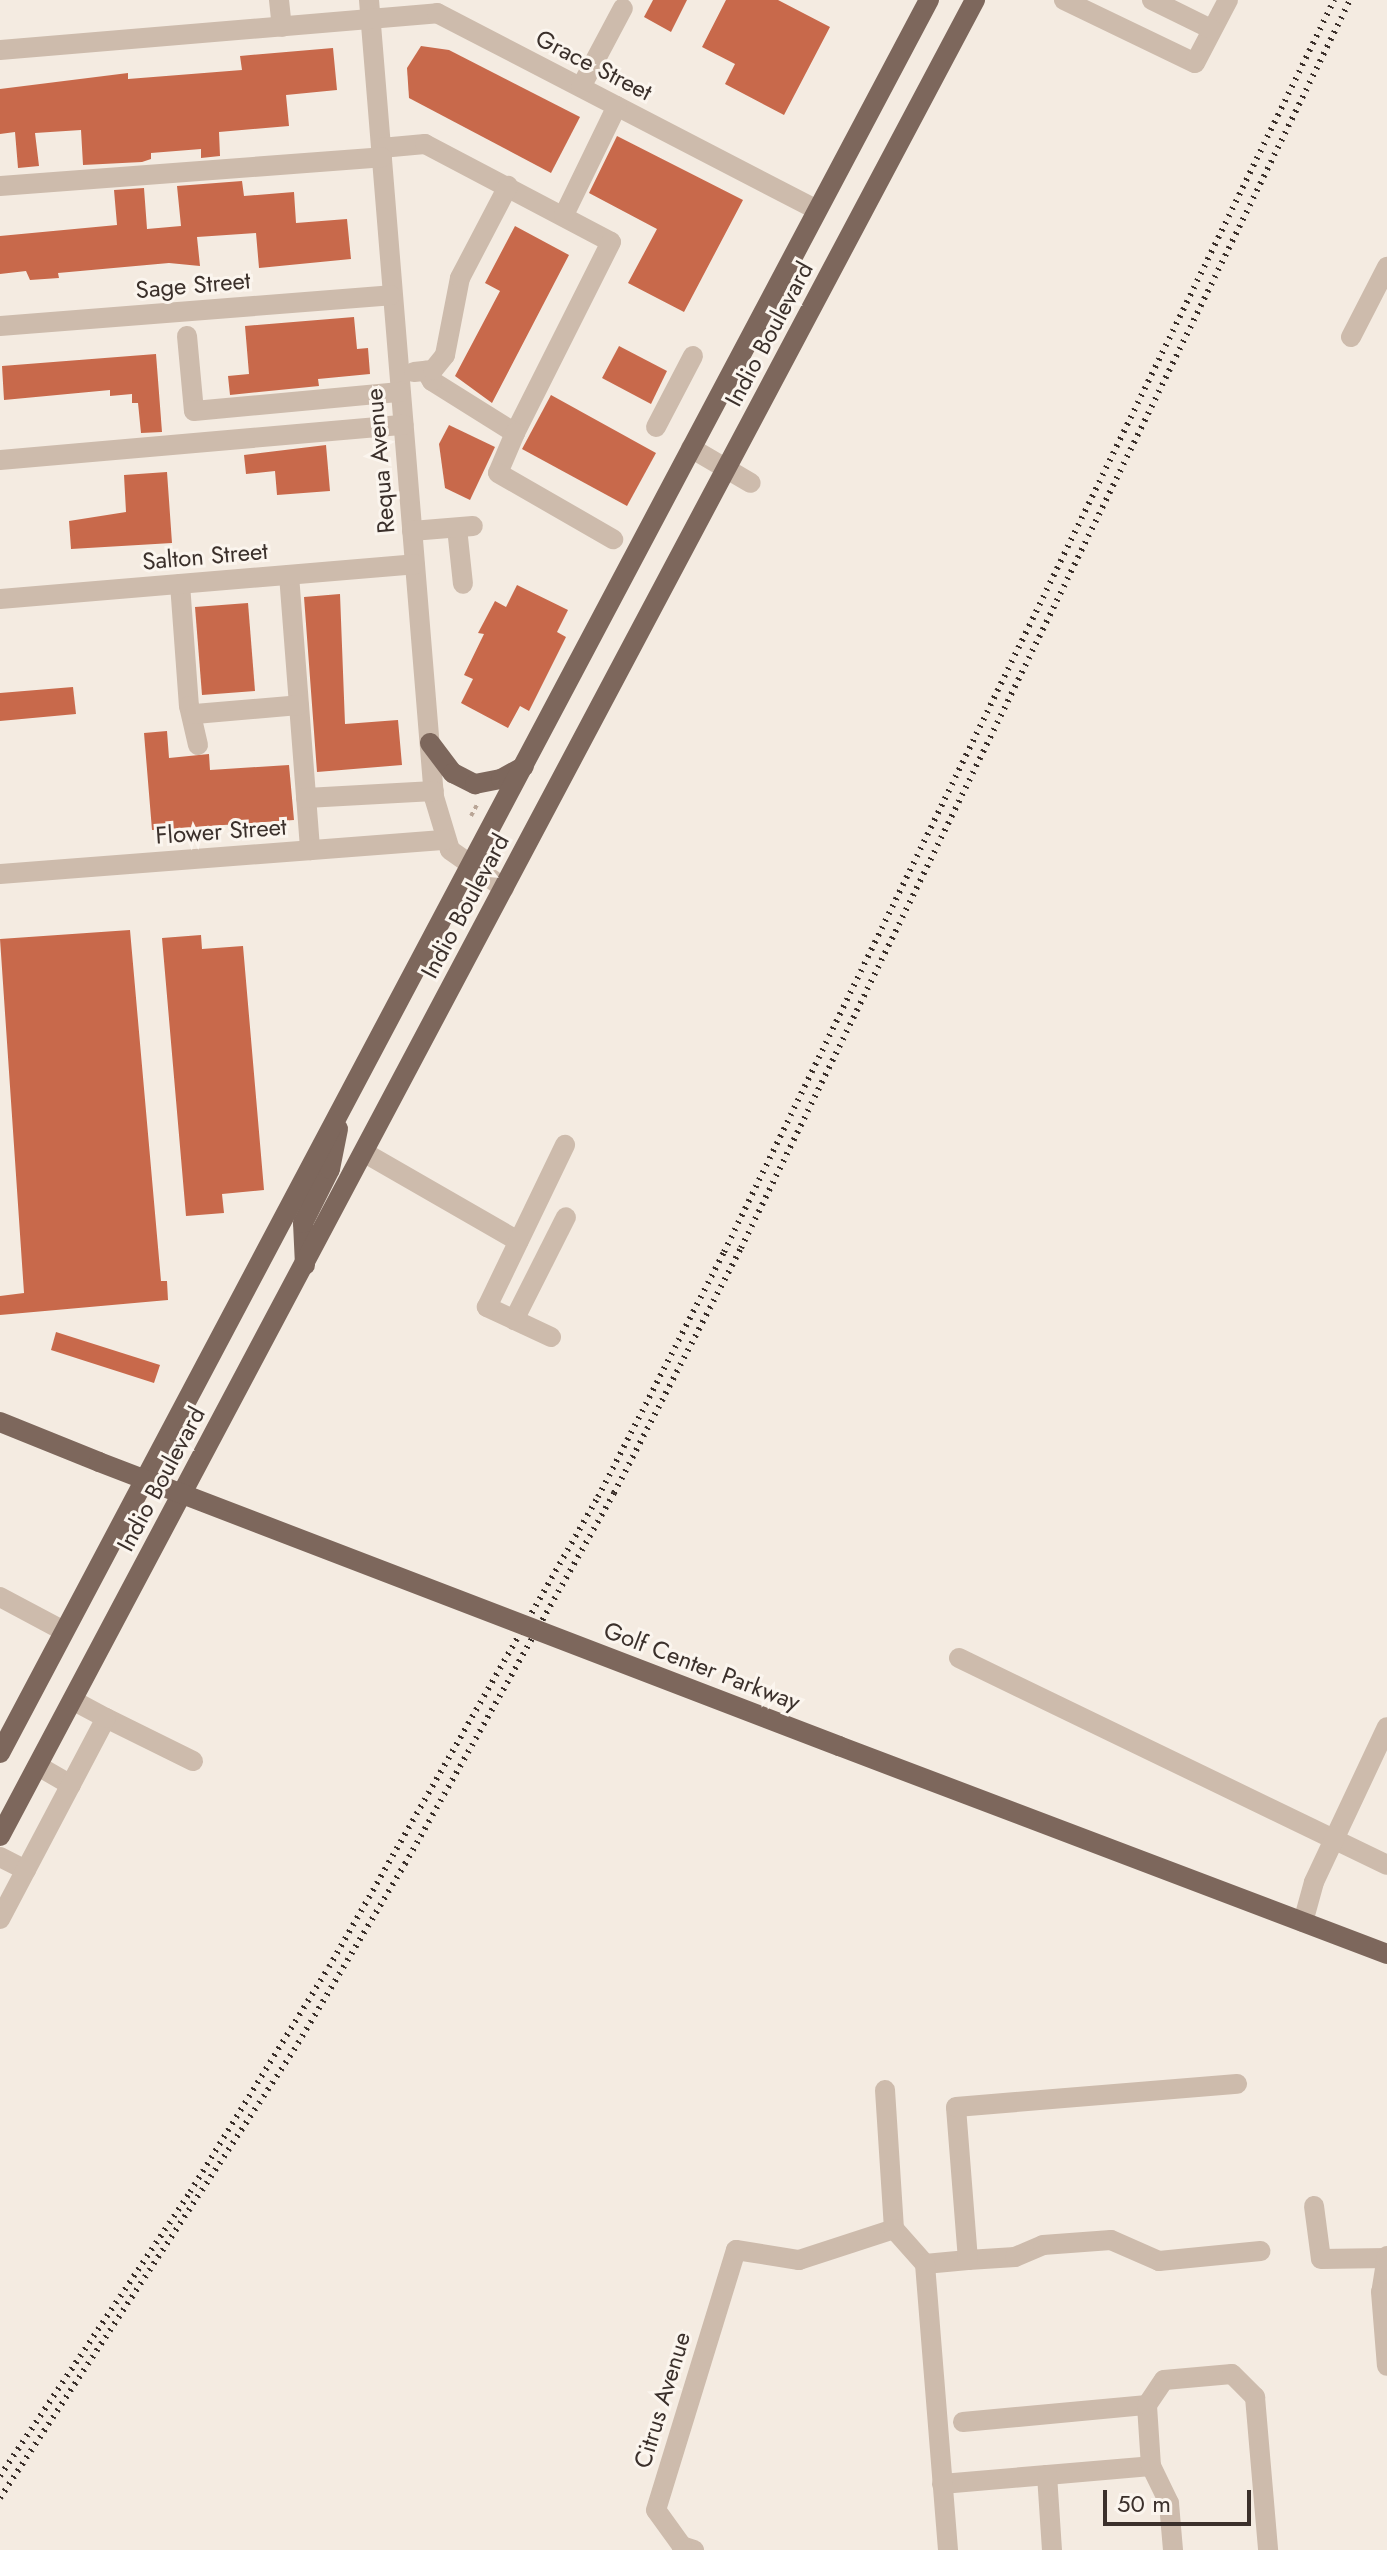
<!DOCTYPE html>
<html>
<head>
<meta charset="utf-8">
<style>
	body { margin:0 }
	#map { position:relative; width:1387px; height:2550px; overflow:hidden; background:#f4ebe1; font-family:Jost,sans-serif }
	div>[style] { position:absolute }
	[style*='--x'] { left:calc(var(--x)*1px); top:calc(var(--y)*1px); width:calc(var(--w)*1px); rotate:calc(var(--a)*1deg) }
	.building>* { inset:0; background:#c8694b }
	.path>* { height:4px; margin-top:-2px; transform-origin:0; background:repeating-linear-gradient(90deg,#b9a596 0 4px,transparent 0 8px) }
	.minor>* { height:20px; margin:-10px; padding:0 10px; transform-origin:10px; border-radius:10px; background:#cdbbac }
	.major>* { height:20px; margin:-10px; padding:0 10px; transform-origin:10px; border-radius:10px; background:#7d675c }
	.rail>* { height:6px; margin-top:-3px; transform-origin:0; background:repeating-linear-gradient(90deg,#3b302b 0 2px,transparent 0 8px) }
	.major-bridge>* { height:20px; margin:-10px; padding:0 10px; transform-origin:10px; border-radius:10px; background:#7d675c }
	span { translate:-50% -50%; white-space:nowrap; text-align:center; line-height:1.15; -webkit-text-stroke:6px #fbf5ee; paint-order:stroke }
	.street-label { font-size:24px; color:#3b302b }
	.scale { position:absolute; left:1103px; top:2490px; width:148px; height:36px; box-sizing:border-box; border:4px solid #3b302b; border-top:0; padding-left:10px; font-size:24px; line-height:28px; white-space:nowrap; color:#3b302b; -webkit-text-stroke:6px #fbf5ee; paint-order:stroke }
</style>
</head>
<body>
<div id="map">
	<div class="building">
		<i style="clip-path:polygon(653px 0,687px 0,671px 32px,644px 17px)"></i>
		<i style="clip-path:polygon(726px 0,778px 0,830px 27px,784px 115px,725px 84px,735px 64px,702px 47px)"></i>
		<i style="clip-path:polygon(421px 46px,449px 50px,580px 117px,551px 173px,409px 98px,407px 68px)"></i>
		<i style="clip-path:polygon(333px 48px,337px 90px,286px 95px,289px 126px,219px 132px,220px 156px,201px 158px,201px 149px,151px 153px,151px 159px,142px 162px,83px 165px,81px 130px,35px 133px,39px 166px,18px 168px,15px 132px,0 134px,0 89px,128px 73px,128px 79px,242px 70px,240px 56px)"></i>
		<i style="clip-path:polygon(617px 136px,743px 200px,684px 312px,628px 283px,657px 229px,589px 193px)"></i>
		<i style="clip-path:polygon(242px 181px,244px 196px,294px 192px,296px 223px,347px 219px,351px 259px,259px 268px,256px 233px,197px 237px,200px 266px,169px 263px,58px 273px,59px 278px,30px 280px,26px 271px,0 274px,0 236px,117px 225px,114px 190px,144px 188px,147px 229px,181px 226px,177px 186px)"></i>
		<i style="clip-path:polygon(515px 226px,569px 255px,492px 403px,455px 376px,500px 291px,485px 283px)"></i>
		<i style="clip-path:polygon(354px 317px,357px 349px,368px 348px,370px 374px,318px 379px,319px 386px,230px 395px,228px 376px,249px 374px,245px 326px)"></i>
		<i style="clip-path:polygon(619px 346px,667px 371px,651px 404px,602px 378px)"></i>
		<i style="clip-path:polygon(156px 354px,162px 432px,141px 433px,138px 403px,132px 403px,132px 394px,110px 396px,110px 390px,4px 400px,2px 366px)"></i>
		<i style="clip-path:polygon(551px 395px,656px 453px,627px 506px,522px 449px)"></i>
		<i style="clip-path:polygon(449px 425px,495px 447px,470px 500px,445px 488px,439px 444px)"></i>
		<i style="clip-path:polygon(326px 445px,330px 491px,277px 495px,275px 471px,246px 474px,244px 455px)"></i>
		<i style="clip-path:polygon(167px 472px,172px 543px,71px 549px,69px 521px,126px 512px,124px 475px)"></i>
		<i style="clip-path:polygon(517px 585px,568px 610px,557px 632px,566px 637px,529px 711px,520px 706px,508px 728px,461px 703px,473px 679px,464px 675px,484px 634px,478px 633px,495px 601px,506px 607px)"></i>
		<i style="clip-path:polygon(340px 594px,345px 724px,398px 720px,402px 765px,317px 772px,304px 597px)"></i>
		<i style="clip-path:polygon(248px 603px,255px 691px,202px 695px,195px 607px)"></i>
		<i style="clip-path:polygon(73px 687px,76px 714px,0 721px,0 693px)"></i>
		<i style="clip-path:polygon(167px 731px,169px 758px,209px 754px,210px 770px,289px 765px,294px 820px,152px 830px,144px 733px)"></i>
		<i style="clip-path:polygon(130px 930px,161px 1281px,167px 1281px,168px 1300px,0 1315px,0 1296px,24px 1293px,0 939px)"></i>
		<i style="clip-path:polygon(201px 935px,202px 949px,243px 946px,264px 1190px,222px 1194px,224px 1213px,186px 1216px,162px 938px)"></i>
		<i style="clip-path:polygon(56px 1332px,160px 1365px,154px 1383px,51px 1350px)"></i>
	</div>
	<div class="path">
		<i style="--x:471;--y:816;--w:15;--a:-62"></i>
	</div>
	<div class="minor">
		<i style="--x:279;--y:0;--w:27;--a:84"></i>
		<i style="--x:369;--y:0;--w:800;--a:85.34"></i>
		<i style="--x:434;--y:797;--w:55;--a:73.2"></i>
		<i style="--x:450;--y:850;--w:66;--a:35.1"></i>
		<i style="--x:1064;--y:0;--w:145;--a:25.7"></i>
		<i style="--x:1195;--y:63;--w:71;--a:-62.4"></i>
		<i style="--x:1152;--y:0;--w:66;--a:26.2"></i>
		<i style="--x:0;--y:50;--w:439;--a:-4.8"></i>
		<i style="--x:437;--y:13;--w:428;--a:27.4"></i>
		<i style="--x:581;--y:87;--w:89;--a:-62"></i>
		<i style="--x:381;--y:148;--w:44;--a:-5.2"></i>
		<i style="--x:425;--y:144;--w:210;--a:27.8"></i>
		<i style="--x:611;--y:242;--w:214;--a:116.7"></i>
		<i style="--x:515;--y:433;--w:98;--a:-147.9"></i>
		<i style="--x:432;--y:381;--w:12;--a:-121"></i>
		<i style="--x:0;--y:186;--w:383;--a:-4.3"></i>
		<i style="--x:564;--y:215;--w:121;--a:-64.1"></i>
		<i style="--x:0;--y:326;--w:392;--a:-4.5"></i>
		<i style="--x:187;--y:336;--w:75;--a:84.7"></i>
		<i style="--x:194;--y:411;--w:207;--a:-5.3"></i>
		<i style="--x:1351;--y:337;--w:79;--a:-62.8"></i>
		<i style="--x:414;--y:372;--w:19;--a:-6"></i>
		<i style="--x:433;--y:370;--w:19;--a:-51"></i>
		<i style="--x:445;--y:355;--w:78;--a:-79"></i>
		<i style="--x:460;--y:278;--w:104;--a:-62.4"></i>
		<i style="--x:656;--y:427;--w:80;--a:-62.5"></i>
		<i style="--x:515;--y:433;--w:43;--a:113"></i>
		<i style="--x:498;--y:473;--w:133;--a:29.9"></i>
		<i style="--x:691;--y:448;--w:69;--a:30.3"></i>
		<i style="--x:0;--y:460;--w:405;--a:-5"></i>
		<i style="--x:457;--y:528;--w:56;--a:83.9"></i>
		<i style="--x:412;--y:531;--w:61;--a:-4.7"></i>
		<i style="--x:289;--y:575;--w:276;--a:85.6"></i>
		<i style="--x:180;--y:584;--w:122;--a:85.8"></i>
		<i style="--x:189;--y:706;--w:40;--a:77"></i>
		<i style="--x:0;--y:599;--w:416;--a:-4.8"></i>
		<i style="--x:195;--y:714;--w:104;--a:-4.9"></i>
		<i style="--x:306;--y:798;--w:128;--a:-3.1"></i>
		<i style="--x:0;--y:874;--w:447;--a:-4.4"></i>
		<i style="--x:365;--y:1153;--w:177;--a:29.9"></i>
		<i style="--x:514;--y:1320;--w:115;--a:-63.2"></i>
		<i style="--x:551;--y:1337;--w:71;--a:-154.9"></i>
		<i style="--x:487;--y:1307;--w:180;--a:-64.3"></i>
		<i style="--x:0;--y:1597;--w:72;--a:28"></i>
		<i style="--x:959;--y:1658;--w:475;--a:25.8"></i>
		<i style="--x:106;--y:1718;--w:97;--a:26.3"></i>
		<i style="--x:38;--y:1766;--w:38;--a:30"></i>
		<i style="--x:0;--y:1857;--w:29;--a:27"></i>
		<i style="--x:0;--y:1919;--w:227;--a:-62.2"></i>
		<i style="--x:106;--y:1718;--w:38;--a:-152"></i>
		<i style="--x:1303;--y:1922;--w:41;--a:-74.6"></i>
		<i style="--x:1314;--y:1882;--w:171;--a:-64.8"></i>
		<i style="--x:885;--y:2090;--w:139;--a:86.3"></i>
		<i style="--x:1314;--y:2206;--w:53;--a:82.5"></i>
		<i style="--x:1321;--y:2259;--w:66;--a:-0.9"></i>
		<i style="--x:1387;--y:2256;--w:36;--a:99"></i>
		<i style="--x:1381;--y:2292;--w:74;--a:85.4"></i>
		<i style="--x:968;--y:2260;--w:47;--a:-3.7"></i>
		<i style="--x:1015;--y:2257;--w:30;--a:-23"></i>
		<i style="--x:1043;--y:2245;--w:68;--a:-4.2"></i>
		<i style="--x:1111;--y:2240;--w:52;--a:23.6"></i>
		<i style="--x:1159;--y:2261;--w:102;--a:-5.6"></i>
		<i style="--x:925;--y:2264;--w:43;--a:-5.3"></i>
		<i style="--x:968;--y:2260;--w:153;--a:-94.5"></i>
		<i style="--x:956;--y:2107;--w:282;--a:-4.7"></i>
		<i style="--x:963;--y:2422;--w:185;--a:-5.3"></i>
		<i style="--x:1047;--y:2475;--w:104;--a:-4.9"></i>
		<i style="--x:942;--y:2484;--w:105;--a:-4.9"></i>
		<i style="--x:1047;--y:2475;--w:75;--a:86.2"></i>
		<i style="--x:694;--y:2550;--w:13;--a:-162"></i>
		<i style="--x:682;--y:2546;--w:44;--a:-125.8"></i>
		<i style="--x:656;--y:2510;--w:272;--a:-72.9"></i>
		<i style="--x:736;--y:2250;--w:64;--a:9"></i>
		<i style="--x:799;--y:2260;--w:100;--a:-18.1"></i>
		<i style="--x:894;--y:2229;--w:47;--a:48.5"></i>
		<i style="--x:925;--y:2264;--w:287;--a:85.4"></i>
		<i style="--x:1173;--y:2550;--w:47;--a:-94.9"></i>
		<i style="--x:1169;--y:2503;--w:41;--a:-115.9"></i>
		<i style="--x:1151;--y:2466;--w:61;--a:-93.8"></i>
		<i style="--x:1147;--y:2405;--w:30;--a:-56"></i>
		<i style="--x:1164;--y:2380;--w:68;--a:-5"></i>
		<i style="--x:1232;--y:2374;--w:33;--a:45"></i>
		<i style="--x:1255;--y:2397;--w:154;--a:85.1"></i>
	</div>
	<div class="major">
		<i style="--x:430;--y:743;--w:38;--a:53"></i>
		<i style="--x:453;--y:773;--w:25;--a:27"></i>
		<i style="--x:475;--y:784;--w:26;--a:-11"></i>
		<i style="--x:501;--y:779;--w:26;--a:-29"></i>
		<i style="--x:305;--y:1265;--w:42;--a:-92.7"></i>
		<i style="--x:303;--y:1223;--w:60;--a:-63.4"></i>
		<i style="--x:330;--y:1169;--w:41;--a:-78.7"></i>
		<i style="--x:0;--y:1422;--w:107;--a:22"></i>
		<i style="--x:839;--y:1746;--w:586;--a:20.78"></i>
		<i style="--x:0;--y:1753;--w:1984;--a:-62.08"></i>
		<i style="--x:0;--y:1836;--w:2079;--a:-62.03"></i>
	</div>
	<div class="rail">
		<i style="--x:0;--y:2476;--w:342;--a:-56.2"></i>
		<i style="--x:190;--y:2192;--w:264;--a:-58.3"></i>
		<i style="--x:329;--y:1967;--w:542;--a:-60.22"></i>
		<i style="--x:598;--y:1497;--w:276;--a:-62.8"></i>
		<i style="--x:724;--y:1252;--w:1393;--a:-64.02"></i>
		<i style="--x:0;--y:2498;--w:536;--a:-56.73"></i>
		<i style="--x:294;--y:2050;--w:217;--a:-59.2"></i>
		<i style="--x:405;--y:1864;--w:426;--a:-60.6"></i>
		<i style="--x:614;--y:1493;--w:276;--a:-62.6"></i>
		<i style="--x:741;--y:1248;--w:1389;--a:-63.99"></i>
	</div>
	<div class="major-bridge">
		<i style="--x:99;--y:1462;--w:793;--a:21"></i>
	</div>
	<div class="street-label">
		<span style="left:594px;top:65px;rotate:27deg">Grace Street</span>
		<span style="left:193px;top:285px;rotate:-5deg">Sage Street</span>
		<span style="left:769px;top:334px;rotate:-62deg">Indio Boulevard</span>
		<span style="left:380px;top:461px;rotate:-95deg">Requa Avenue</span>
		<span style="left:205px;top:556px;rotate:-5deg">Salton Street</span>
		<span style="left:221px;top:831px;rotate:-4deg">Flower Street</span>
		<span style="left:465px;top:906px;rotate:-62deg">Indio Boulevard</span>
		<span style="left:161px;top:1479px;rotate:-62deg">Indio Boulevard</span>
		<span style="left:702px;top:1666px;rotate:21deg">Golf Center Parkway</span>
		<span style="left:662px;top:2400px;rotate:-73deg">Citrus Avenue</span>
	</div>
	<div class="scale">50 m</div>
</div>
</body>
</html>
